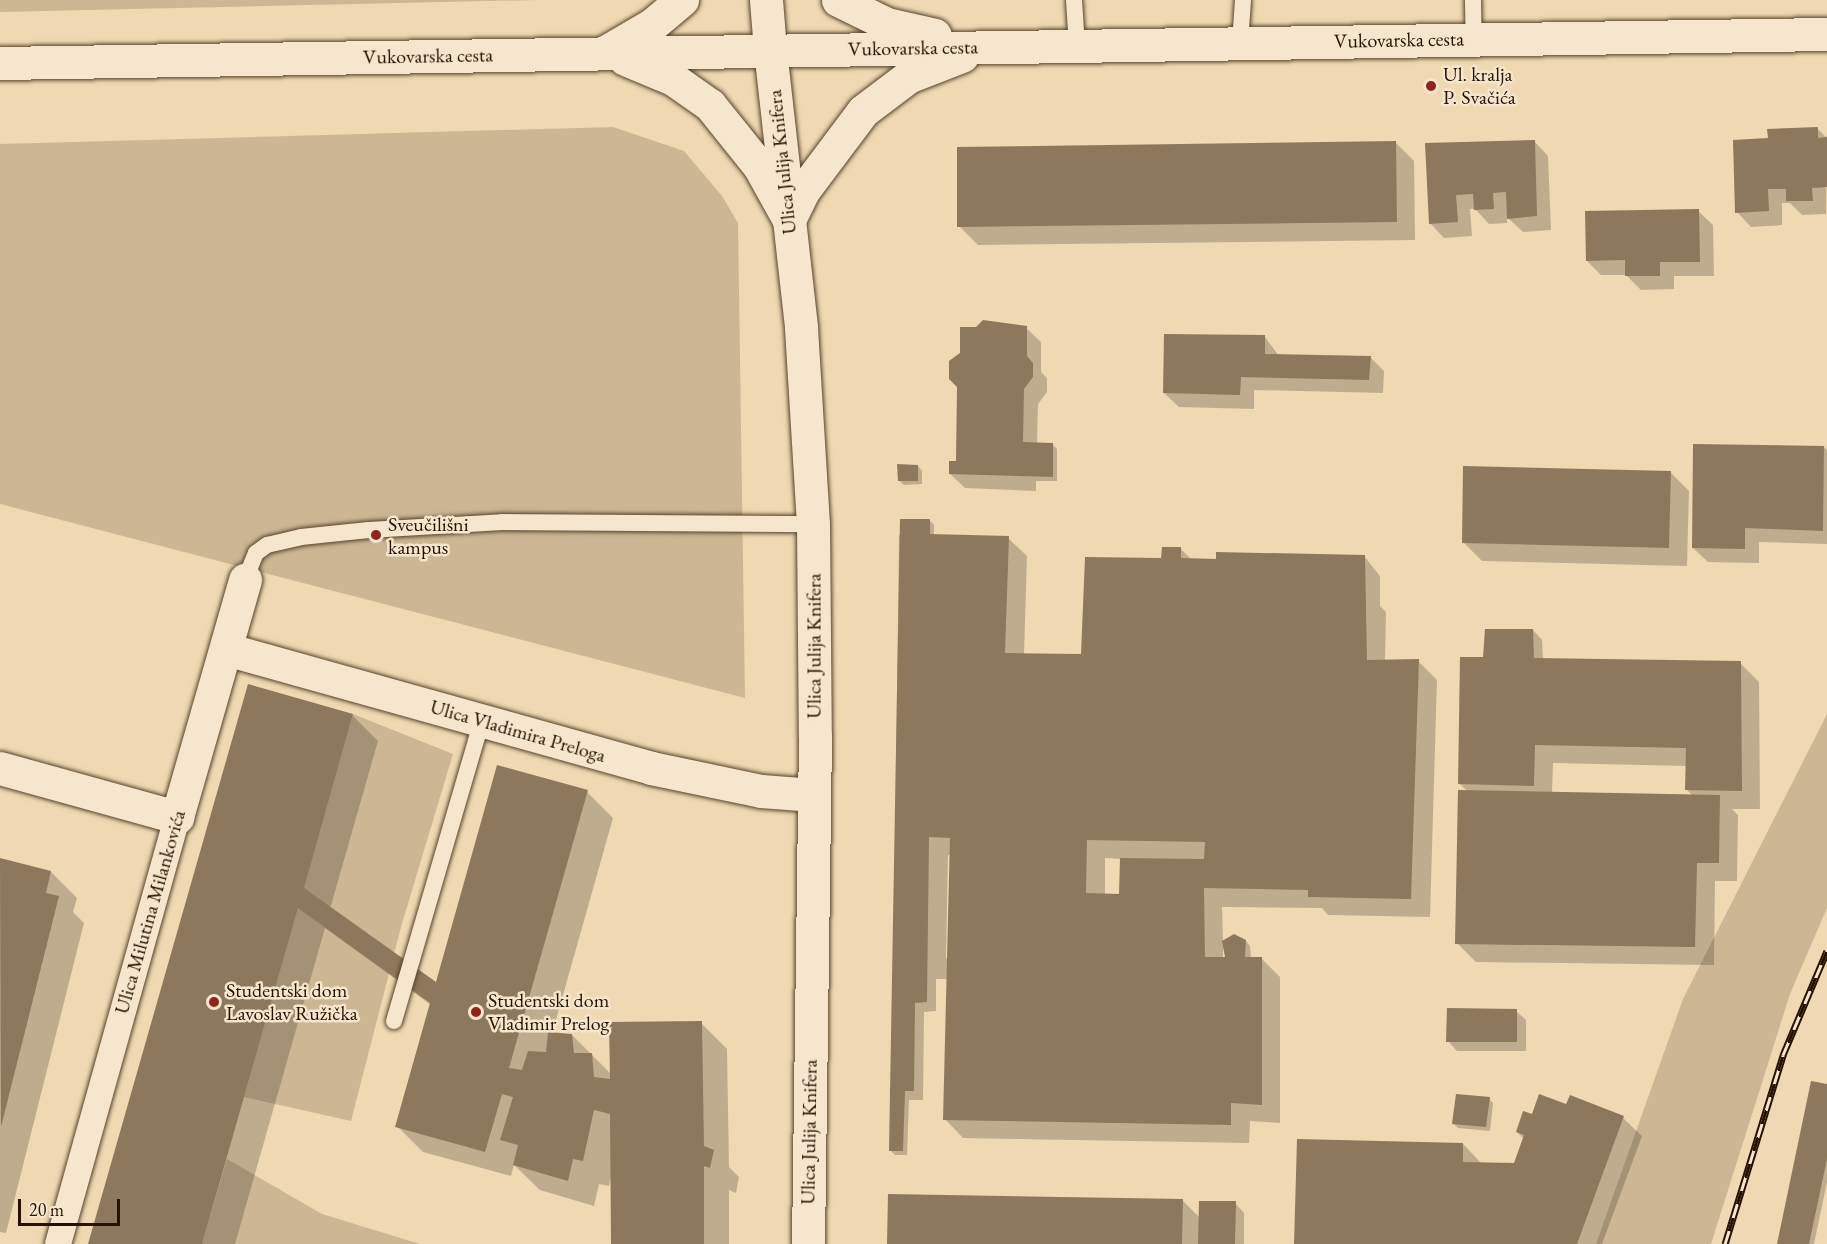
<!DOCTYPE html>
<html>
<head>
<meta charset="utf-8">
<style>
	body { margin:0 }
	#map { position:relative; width:1827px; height:1244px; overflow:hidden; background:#efd8b2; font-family:"EB Garamond",serif }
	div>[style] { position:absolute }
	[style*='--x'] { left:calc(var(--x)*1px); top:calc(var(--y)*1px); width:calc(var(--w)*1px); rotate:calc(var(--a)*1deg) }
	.green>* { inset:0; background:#cdb694 }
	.shadow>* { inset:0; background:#0003 }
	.building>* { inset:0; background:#8e785d }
	.roads { filter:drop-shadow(0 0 2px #58432c) drop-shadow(0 0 2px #58432c) }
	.service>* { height:16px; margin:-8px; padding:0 8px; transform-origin:8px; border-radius:8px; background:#f5e6cd }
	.pedestrian>* { height:26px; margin:-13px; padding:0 13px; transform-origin:13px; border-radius:13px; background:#f5e6cd }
	.minor>* { height:33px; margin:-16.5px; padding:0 16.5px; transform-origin:16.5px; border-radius:16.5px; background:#f5e6cd }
	.secondary>* { height:33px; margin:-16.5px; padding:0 16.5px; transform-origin:16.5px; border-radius:16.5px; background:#f5e6cd }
	.rail>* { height:7px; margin-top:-3.5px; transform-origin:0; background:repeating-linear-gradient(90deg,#f5e6cd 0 14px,#251100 0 28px); box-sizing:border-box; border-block:2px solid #251100 }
	.dots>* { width:16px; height:16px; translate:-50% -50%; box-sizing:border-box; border:3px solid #f5e6cd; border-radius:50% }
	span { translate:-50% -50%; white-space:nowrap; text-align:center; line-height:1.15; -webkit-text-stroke:5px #f5e6cd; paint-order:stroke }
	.street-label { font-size:20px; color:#251100 }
	.poi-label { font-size:20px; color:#251100 }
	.left { translate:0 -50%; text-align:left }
	.scale { position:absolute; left:18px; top:1199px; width:102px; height:27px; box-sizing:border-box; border:3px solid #251100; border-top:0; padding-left:8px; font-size:18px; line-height:21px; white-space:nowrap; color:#251100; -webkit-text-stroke:4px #f5e6cd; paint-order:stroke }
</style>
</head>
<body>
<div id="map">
	<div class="green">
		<i style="clip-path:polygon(0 0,538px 0,0 12px)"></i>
		<i style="clip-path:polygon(613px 127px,684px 151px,722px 196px,738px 223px,745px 698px,0 504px,0 144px)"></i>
		<i style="clip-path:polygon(353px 714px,453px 754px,401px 927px,351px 1121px,244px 1097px)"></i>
		<i style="clip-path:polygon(1827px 714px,1827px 908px,1790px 994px,1711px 1244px,1596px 1244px,1683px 999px)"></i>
		<i style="clip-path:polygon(227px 1159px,322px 1214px,420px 1244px,202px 1244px)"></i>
	</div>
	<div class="shadow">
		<i style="clip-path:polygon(1817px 128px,1827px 138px,1826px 214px,1802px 215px,1790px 203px,1782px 203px,1782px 225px,1751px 227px,1737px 212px,1769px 140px)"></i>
		<i style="clip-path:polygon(1534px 141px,1548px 156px,1551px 230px,1523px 232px,1507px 217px,1507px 223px,1489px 224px,1475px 209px,1470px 209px,1472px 236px,1444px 238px,1430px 223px,1426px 144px)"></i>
		<i style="clip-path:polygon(1395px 142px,1414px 161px,1415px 240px,978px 245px,959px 226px)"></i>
		<i style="clip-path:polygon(1698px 211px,1713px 225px,1714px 276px,1674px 276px,1674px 289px,1641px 290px,1626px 275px,1601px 275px,1587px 261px)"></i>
		<i style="clip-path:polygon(983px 321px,1026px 328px,1041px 342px,1041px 372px,1047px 378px,1047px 392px,1038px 404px,1037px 444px,1053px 445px,1057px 449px,1057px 481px,1036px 481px,1036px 491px,965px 488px,950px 474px,957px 463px,961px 354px)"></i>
		<i style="clip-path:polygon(1265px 337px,1279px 356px,1370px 357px,1384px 371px,1383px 393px,1254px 390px,1254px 409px,1179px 407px,1164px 393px)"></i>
		<i style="clip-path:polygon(1824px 447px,1827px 450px,1827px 544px,1759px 542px,1759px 563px,1708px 562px,1693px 548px)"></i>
		<i style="clip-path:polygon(918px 466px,922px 471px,922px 484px,904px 485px,899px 480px)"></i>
		<i style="clip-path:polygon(1670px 472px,1689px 491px,1687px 566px,1482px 561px,1464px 543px)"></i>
		<i style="clip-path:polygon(evenodd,930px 521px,934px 525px,934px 536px,1008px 538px,1027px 556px,1024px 655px,1082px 656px,1161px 559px,1181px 549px,1192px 560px,1364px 556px,1380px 576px,1380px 606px,1386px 612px,1385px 661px,1418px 661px,1437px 680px,1430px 917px,1328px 915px,1322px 908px,1222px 907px,1223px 942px,1246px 941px,1250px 946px,1251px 958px,1261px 958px,1280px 977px,1280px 1123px,1250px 1121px,1249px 1143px,963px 1138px,945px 1119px,948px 979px,936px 979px,936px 1011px,924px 1012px,923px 1100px,909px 1100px,907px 1155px,895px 1155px,891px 1151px,899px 535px,930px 521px,948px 855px,951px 855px,949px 958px,946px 958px,948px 855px,930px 521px,1105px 858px,1121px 859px,1121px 895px,1105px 895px,1105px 858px,930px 521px,1223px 945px,1224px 945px,1227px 958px,1223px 958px,1223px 945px)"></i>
		<i style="clip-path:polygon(evenodd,1533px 630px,1542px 640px,1543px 659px,1740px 663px,1759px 682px,1760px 809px,1732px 809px,1738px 815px,1737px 881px,1715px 881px,1714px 965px,1476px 962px,1457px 943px,1468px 792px,1460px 784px,1485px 659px,1533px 630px,1553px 763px,1687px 766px,1686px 789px,1693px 796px,1552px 793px,1553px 763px)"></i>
		<i style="clip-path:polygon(352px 715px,378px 741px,330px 909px,437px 985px,587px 792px,613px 818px,552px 1034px,572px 1035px,612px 1075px,701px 1023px,727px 1049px,729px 1167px,739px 1177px,736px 1193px,729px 1190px,729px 1244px,613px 1244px,611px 1176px,609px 1186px,599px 1184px,594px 1206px,540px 1190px,514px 1165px,511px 1176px,423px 1152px,397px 1126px,431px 1005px,325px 928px,235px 1244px,90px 1244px)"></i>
		<i style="clip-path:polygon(0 859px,51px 872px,77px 898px,73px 912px,84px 923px,6px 1233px,0 1232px)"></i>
		<i style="clip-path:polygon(1516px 1011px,1526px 1020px,1526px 1051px,1457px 1051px,1448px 1041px)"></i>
		<i style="clip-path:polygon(1827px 1086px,1827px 1182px,1814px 1244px,1778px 1244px)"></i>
		<i style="clip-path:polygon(1489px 1099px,1493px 1103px,1490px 1131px,1458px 1128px,1454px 1124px)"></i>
		<i style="clip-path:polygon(1567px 1106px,1623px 1118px,1642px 1136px,1602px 1244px,1296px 1244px,1463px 1144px,1481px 1163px,1515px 1165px,1524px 1139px,1517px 1132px)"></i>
		<i style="clip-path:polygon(1182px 1200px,1200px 1218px,1235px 1203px,1244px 1213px,1244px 1244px,889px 1244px)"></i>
	</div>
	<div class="building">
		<i style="clip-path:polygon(1818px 127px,1818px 138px,1827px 137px,1827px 187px,1812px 188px,1813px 201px,1786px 201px,1786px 189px,1768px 189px,1769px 211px,1735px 213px,1733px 140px,1768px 138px,1767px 129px)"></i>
		<i style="clip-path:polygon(1535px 140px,1537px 216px,1507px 219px,1506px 192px,1493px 193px,1494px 209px,1474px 210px,1473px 194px,1456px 195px,1458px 222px,1429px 224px,1425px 143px)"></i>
		<i style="clip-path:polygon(1396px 141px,1397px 222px,957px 227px,957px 147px)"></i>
		<i style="clip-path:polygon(1699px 209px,1700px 262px,1660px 262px,1660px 276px,1625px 276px,1625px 260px,1586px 261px,1585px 211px)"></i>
		<i style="clip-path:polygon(983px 320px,1027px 326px,1027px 356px,1033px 363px,1033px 377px,1024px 389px,1023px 442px,1053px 443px,1053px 477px,949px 474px,949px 461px,956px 461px,957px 387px,949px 379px,949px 361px,960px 353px,960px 327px,976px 327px)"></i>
		<i style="clip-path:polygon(1164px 334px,1265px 335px,1265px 354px,1371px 356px,1369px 380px,1241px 377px,1240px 395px,1163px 393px)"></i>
		<i style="clip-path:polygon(1693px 444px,1824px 446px,1823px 531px,1745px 528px,1745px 549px,1692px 548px)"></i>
		<i style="clip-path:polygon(897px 464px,918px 465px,918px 481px,898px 481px)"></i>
		<i style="clip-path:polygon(1463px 466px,1671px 471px,1669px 548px,1462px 543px)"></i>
		<i style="clip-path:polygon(evenodd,900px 519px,930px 519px,930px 534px,1009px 536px,1005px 653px,1081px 654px,1085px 557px,1161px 558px,1162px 547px,1181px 547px,1181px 558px,1216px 559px,1216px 552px,1365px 555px,1367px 660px,1419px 659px,1411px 899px,1308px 897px,1308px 890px,1204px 888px,1205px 957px,1225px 957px,1222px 941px,1234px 934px,1246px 940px,1245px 957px,1262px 957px,1262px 1105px,1231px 1103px,1231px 1125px,943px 1120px,950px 838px,929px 837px,927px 1002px,915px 1003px,914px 1091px,905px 1091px,903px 1151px,889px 1151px,900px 519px,1087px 840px,1205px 842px,1204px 859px,1120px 858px,1119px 894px,1086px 893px,1087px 840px)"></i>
		<i style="clip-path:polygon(1485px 629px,1533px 629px,1534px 658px,1741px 661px,1742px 791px,1685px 790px,1686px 748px,1535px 745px,1534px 786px,1458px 784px,1460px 657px,1483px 657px)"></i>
		<i style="clip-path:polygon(248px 684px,353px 714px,304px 888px,436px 982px,497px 765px,588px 790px,509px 1068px,522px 1070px,528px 1051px,546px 1052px,548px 1032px,572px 1034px,574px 1053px,592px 1053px,594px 1077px,610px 1079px,609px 1022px,702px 1021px,704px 1146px,714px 1150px,710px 1168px,704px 1166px,704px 1244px,611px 1244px,610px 1114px,594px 1110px,583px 1161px,573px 1159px,568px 1181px,513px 1165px,518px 1145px,500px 1140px,513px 1097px,502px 1094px,485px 1152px,395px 1127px,430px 1003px,298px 908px,202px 1244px,88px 1244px)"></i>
		<i style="clip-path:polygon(1458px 790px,1720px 795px,1719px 863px,1697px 863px,1695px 947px,1455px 944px)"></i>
		<i style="clip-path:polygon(0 858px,51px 871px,46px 893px,59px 896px,1px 1127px)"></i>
		<i style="clip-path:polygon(1447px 1008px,1517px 1009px,1517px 1042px,1446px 1042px)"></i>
		<i style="clip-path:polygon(1811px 1081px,1827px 1084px,1827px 1159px,1809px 1244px,1777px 1244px)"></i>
		<i style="clip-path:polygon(1456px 1094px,1490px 1097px,1486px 1127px,1452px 1124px)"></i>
		<i style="clip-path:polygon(1539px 1094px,1566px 1104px,1570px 1095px,1624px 1116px,1577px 1244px,1294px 1244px,1297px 1139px,1463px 1143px,1463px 1162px,1514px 1163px,1524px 1135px,1516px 1132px,1523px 1111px,1532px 1114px)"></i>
		<i style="clip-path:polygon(888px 1194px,1183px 1199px,1182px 1244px,887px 1244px)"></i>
		<i style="clip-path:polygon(1199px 1201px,1236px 1201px,1235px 1244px,1198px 1244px)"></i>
	</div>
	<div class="roads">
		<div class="service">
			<i style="--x:1074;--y:0;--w:46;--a:86.3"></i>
			<i style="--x:1473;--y:0;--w:39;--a:89"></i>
			<i style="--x:1240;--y:43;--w:43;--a:-86"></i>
			<i style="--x:245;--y:580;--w:29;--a:-68"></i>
			<i style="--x:256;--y:553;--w:14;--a:-36"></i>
			<i style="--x:267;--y:545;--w:35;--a:-13"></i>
			<i style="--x:301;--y:537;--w:68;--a:-5.9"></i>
			<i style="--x:369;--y:530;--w:133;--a:-3.4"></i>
			<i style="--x:502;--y:522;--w:311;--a:0.4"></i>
			<i style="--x:394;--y:1021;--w:313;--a:-73.7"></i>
		</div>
		<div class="pedestrian">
			<i style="--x:58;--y:1244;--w:443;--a:-74.4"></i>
		</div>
		<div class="minor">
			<i style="--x:770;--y:50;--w:280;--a:83.6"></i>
			<i style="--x:801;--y:328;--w:196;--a:86.5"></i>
			<i style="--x:813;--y:524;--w:212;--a:89.5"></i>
			<i style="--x:815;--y:736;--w:508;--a:90.79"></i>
			<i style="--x:226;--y:649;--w:441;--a:15.6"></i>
			<i style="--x:651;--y:768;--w:112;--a:11.8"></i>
			<i style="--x:761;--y:791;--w:53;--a:4.3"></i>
			<i style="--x:0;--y:768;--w:184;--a:15.5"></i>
			<i style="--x:177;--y:817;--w:247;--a:-74"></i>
		</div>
		<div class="secondary">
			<i style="--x:766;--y:0;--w:50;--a:85.4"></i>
			<i style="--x:838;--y:0;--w:55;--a:26.1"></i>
			<i style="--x:887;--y:24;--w:49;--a:12.9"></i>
			<i style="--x:607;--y:51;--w:53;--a:-30.4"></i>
			<i style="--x:653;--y:24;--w:38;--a:-40"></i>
			<i style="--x:625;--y:59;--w:52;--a:22.6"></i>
			<i style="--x:673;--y:79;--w:45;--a:35.1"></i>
			<i style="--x:710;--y:105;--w:78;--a:51.2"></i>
			<i style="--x:759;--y:166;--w:62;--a:60.9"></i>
			<i style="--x:0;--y:63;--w:1827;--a:-0.91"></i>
			<i style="--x:789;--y:220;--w:32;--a:-64"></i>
			<i style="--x:803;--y:191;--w:100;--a:-53.1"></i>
			<i style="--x:863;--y:111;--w:56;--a:-37.1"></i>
			<i style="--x:908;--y:77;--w:58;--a:-21.3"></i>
		</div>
	</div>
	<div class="rail">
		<i style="--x:1725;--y:1244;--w:198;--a:-72.9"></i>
		<i style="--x:1783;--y:1055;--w:113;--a:-67.1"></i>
	</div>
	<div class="dots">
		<i style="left:1431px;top:86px;background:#8f2418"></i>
		<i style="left:376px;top:535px;background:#8f2418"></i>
		<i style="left:214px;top:1002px;background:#8f2418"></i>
		<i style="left:476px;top:1012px;background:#8f2418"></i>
	</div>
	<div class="street-label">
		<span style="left:1399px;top:40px;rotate:-1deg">Vukovarska cesta</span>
		<span style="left:913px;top:48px;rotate:-1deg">Vukovarska cesta</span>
		<span style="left:428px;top:56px;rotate:-1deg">Vukovarska cesta</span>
		<span style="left:782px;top:162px;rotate:-96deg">Ulica Julija Knifera</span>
		<span style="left:814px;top:646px;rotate:-90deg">Ulica Julija Knifera</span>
		<span style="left:518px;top:731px;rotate:16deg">Ulica Vladimira Preloga</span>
		<span style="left:150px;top:912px;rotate:-74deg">Ulica Milutina Milankovića</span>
		<span style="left:809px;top:1132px;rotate:-89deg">Ulica Julija Knifera</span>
	</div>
	<div class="poi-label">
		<span class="left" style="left:1443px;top:86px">Ul. kralja<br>P. Svačića</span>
		<span class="left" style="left:388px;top:536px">Sveučilišni<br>kampus</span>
		<span class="left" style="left:226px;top:1002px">Studentski dom<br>Lavoslav Ružička</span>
		<span class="left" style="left:488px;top:1012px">Studentski dom<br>Vladimir Prelog</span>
	</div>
	<div class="scale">20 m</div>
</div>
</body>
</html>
